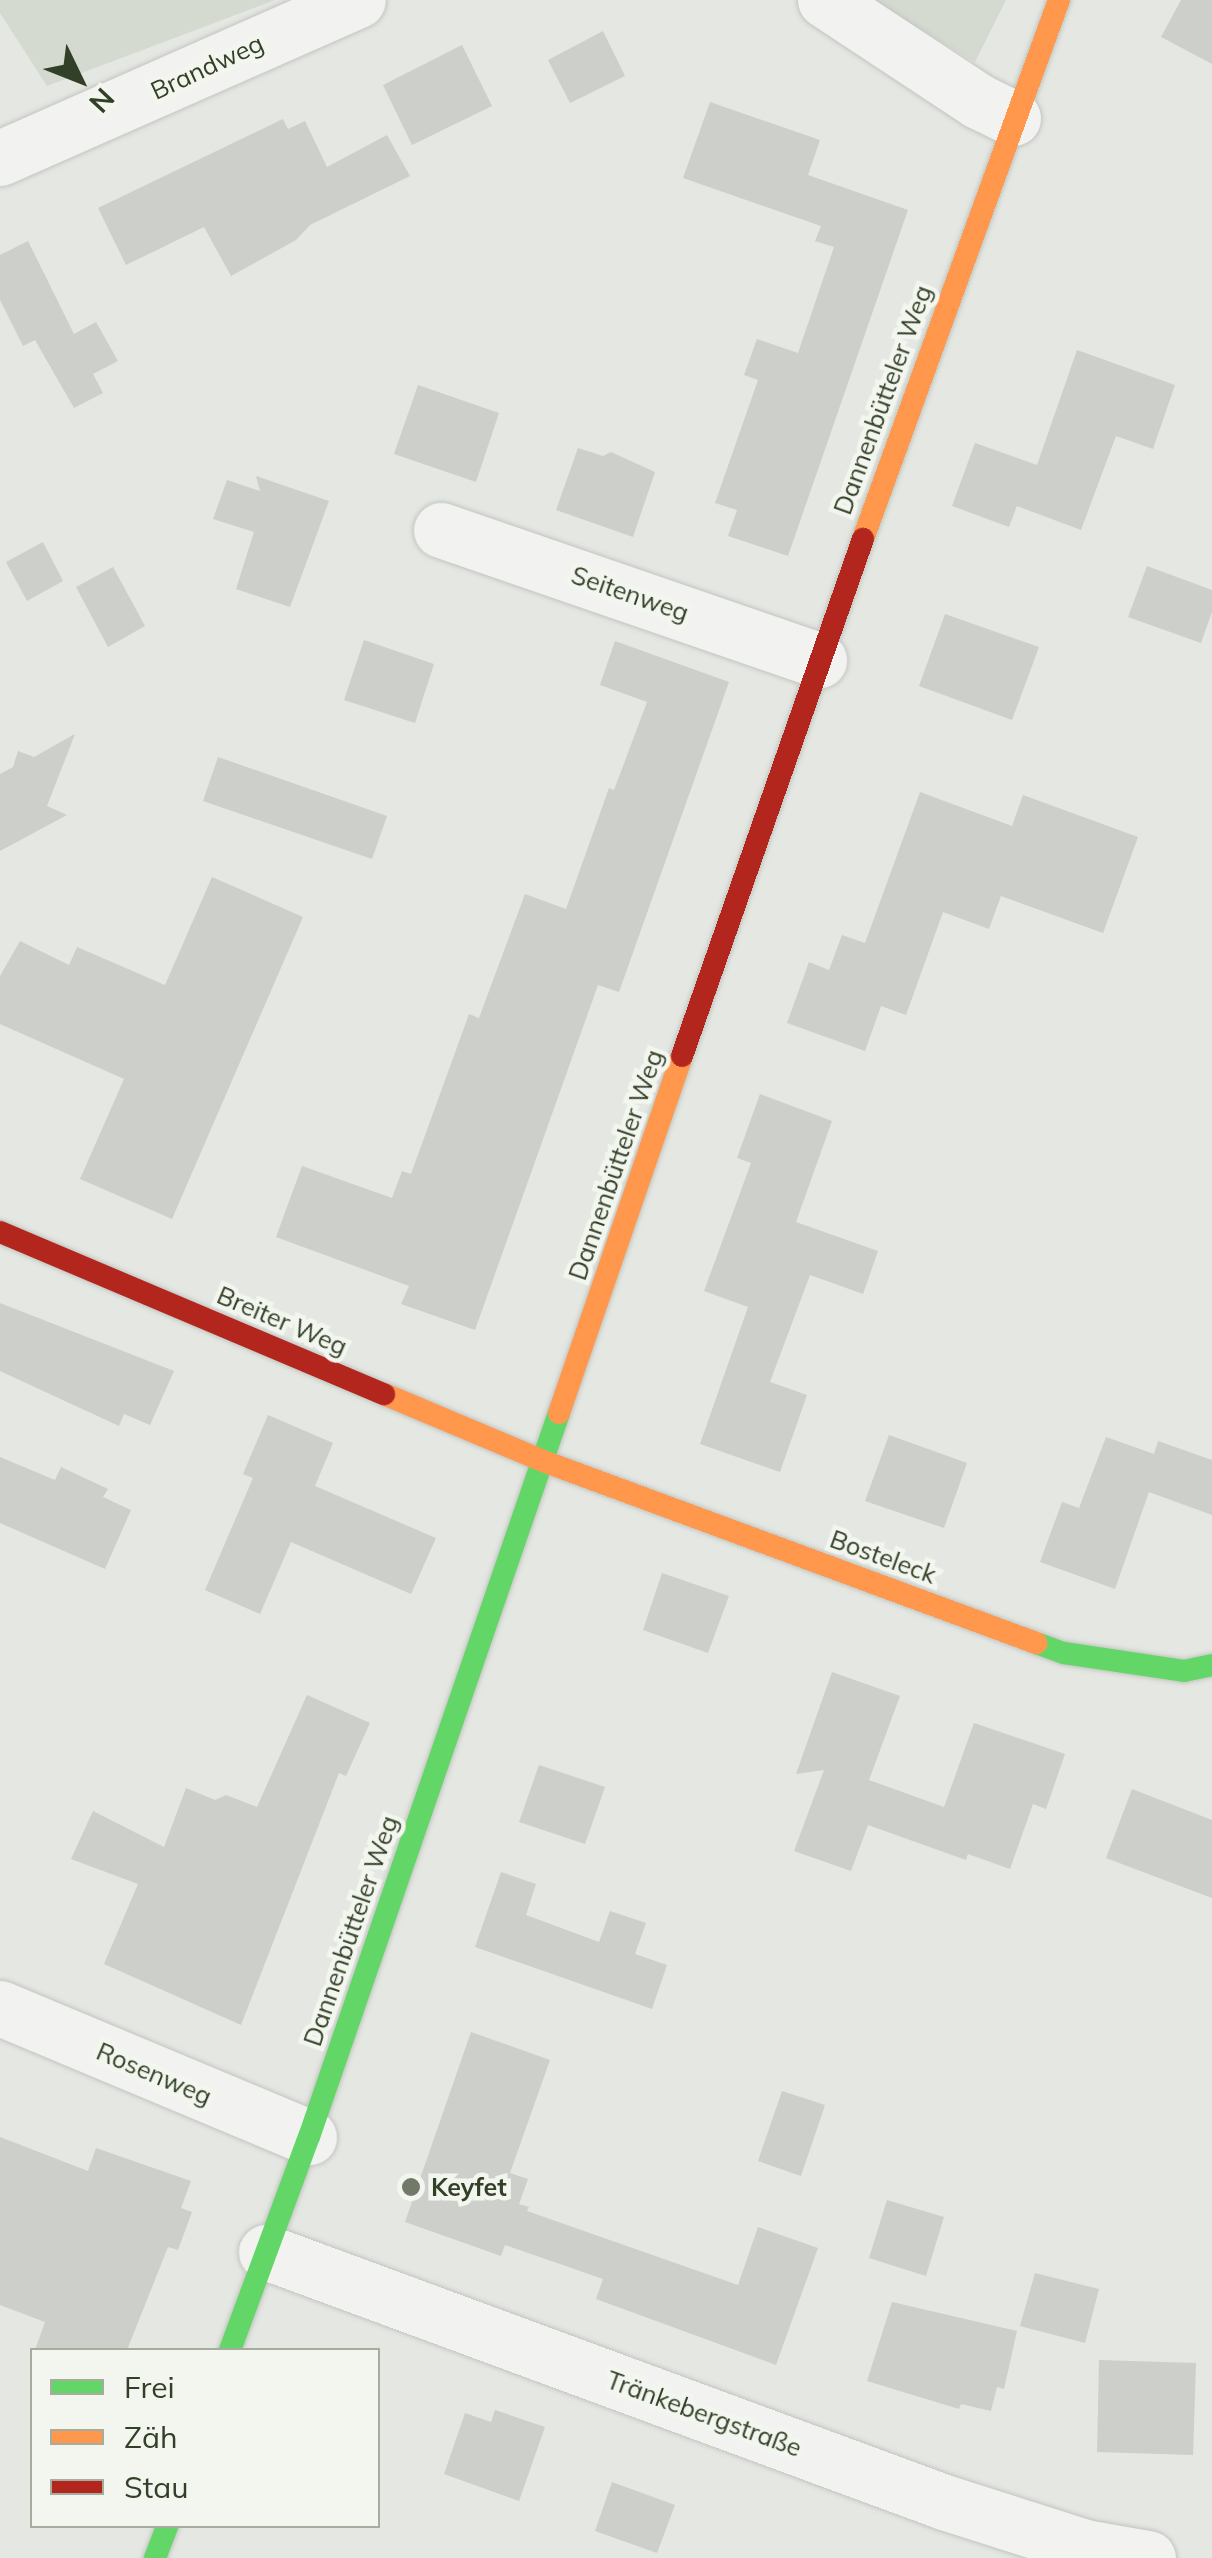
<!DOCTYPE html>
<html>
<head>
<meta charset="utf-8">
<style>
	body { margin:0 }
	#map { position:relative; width:1212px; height:2558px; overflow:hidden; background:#e4e7e2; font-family:Mulish,sans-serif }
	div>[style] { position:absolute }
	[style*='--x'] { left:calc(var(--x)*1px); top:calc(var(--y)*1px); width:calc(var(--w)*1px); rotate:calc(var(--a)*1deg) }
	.built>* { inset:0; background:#d4dad0 }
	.building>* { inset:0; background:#cccfca }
	.roads { filter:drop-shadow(0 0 2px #c2c5c0) drop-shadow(0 0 2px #c2c5c0) }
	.street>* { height:55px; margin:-27.5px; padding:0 27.5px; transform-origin:27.5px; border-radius:27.5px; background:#f2f3f1 }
	.fast>* { height:22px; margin:-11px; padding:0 11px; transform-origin:11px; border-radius:11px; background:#63d668 }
	.slow>* { height:22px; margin:-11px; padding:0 11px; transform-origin:11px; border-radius:11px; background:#ff974d }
	.jam>* { height:22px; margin:-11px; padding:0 11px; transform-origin:11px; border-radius:11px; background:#b3261e }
	.dots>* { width:28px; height:28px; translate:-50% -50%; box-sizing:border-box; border:5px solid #f3f6ef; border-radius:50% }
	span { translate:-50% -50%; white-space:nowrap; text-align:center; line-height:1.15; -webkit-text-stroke:9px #f3f6ef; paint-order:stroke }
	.street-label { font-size:25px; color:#334028 }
	.poi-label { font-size:25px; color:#334028; font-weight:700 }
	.left { translate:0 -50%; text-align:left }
	.legend { position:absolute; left:30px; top:2348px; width:350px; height:180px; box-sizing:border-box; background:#f3f6ef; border:2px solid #a6ad9f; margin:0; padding:12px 18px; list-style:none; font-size:30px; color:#334028 }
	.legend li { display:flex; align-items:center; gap:20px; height:50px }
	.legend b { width:50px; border:2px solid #a6ad9f }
	.north { position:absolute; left:30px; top:30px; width:100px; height:100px; -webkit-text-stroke:8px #f3f6ef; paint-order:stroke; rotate:133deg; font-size:28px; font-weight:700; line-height:40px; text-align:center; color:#334028 }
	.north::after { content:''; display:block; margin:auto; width:35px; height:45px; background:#334028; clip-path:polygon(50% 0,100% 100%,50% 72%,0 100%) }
</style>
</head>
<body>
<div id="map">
	<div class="built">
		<i style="clip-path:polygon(0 0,275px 0,47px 86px,0 13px)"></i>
		<i style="clip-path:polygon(871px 0,1006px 0,975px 62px)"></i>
	</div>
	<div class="building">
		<i style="clip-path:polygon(1181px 0,1212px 0,1212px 64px,1161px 37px)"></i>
		<i style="clip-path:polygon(603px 31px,625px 76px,570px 103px,548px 60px)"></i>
		<i style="clip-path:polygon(462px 45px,492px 106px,412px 145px,383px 85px)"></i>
		<i style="clip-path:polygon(710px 102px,820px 140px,808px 175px,908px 210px,788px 556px,728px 536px,737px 510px,715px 503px,758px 380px,744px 375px,757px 339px,798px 353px,834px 247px,815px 241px,821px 226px,683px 178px)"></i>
		<i style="clip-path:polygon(283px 119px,288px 129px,305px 121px,327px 167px,387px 135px,410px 176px,310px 225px,296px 240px,231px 276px,204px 227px,126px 265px,98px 208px)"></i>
		<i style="clip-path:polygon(28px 241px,74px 334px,96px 322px,118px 361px,93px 374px,103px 393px,74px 408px,35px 340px,23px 346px,0 300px,0 255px)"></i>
		<i style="clip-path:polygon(1077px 350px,1175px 385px,1153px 449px,1116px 436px,1081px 530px,1017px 506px,1009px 527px,952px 506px,975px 443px,1037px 465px)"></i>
		<i style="clip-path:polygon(418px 385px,499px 413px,476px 482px,394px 454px)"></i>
		<i style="clip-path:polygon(578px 448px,603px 456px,611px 452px,655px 472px,633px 537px,556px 510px)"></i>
		<i style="clip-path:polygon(256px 476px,329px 501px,290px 607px,236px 589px,254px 532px,213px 519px,227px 480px,260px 491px)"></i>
		<i style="clip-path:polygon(43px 542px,63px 581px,27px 601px,6px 562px)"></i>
		<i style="clip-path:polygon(1147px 566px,1212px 590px,1212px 612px,1201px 643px,1128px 617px)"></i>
		<i style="clip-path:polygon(113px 567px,145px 626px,108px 647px,76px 587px)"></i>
		<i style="clip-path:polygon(945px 614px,1039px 647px,1012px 720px,919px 686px)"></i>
		<i style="clip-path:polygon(364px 640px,434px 664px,415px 723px,344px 700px)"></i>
		<i style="clip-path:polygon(615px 641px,729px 682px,619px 992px,598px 985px,475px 1330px,401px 1304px,409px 1286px,276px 1237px,302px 1166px,392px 1198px,402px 1171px,411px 1174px,469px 1014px,479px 1018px,525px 894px,566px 909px,609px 788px,614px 790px,647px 702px,600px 685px)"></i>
		<i style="clip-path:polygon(75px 734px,47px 806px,67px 815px,0 851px,0 774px,13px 767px,18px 751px,34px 757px)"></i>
		<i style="clip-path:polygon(218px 757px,387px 816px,372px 859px,203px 801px)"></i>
		<i style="clip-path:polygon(920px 792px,1012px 826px,1023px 795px,1138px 837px,1103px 933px,1001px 896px,989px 929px,943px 912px,906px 1015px,881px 1006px,865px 1051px,787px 1023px,809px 962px,829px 970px,842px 935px,865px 943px)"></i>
		<i style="clip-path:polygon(212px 877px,303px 917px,172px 1219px,80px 1179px,124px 1079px,0 1024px,0 976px,20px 941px,69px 965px,77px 947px,165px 985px)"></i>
		<i style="clip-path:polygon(760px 1094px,832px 1121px,796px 1222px,878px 1251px,863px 1294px,810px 1275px,770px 1382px,807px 1395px,780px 1472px,700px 1444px,748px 1307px,704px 1291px,751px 1163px,737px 1158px)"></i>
		<i style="clip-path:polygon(0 1303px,174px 1371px,150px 1425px,124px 1414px,119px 1426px,0 1371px)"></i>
		<i style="clip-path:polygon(268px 1415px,333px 1443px,315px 1486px,436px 1538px,411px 1594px,291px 1542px,260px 1614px,205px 1590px,253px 1478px,243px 1474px)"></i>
		<i style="clip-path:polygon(889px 1435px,967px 1463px,944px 1528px,865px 1501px)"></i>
		<i style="clip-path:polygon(1106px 1437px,1154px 1454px,1158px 1441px,1212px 1460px,1212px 1515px,1149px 1492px,1115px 1589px,1040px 1562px,1062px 1502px,1079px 1508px)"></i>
		<i style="clip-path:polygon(0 1457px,55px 1480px,61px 1467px,108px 1489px,103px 1497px,131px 1510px,105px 1569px,0 1523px)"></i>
		<i style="clip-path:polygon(662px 1573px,729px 1596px,708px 1653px,643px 1630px)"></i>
		<i style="clip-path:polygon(832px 1672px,900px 1696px,869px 1780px,944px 1807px,974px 1723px,1065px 1754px,1046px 1809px,1033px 1804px,1010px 1869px,968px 1854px,966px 1860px,868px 1825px,851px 1871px,794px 1851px,824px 1770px,796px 1774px)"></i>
		<i style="clip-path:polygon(307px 1695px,370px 1723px,346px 1776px,339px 1773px,241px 2025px,104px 1964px,138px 1884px,71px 1859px,93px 1811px,164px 1847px,186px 1788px,215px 1800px,226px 1795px,257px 1807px)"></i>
		<i style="clip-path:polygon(539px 1765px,605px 1787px,585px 1844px,519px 1822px)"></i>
		<i style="clip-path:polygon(1132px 1789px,1212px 1820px,1212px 1898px,1106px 1858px)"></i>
		<i style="clip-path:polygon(501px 1872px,536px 1884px,526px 1915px,599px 1942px,610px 1911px,646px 1923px,635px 1954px,667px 1965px,652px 2009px,475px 1947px)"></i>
		<i style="clip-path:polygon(471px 2032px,550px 2060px,510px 2173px,528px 2179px,519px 2204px,529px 2207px,527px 2211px,738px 2285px,758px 2227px,818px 2248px,776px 2365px,596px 2299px,603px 2279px,505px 2245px,501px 2256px,405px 2222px)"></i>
		<i style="clip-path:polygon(782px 2091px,825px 2105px,801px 2176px,758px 2161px)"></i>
		<i style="clip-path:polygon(0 2137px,88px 2171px,96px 2148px,191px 2181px,181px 2208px,192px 2212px,178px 2250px,168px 2247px,127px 2350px,35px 2350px,45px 2322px,0 2305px)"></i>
		<i style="clip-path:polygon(887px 2200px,944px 2217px,926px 2276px,869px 2258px)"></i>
		<i style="clip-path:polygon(1035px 2273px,1099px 2289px,1085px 2343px,1020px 2326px)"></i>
		<i style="clip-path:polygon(892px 2302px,1017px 2331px,1004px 2389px,997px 2387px,991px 2411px,961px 2404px,959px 2409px,867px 2381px)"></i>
		<i style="clip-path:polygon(1099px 2360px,1196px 2363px,1193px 2455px,1097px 2452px)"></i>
		<i style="clip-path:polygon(495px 2410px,545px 2427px,519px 2501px,444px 2474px,465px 2413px,491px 2422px)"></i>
		<i style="clip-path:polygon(612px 2482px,675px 2505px,657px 2553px,595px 2531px)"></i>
	</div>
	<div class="roads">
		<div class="street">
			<i style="--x:825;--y:0;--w:183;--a:33.4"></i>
			<i style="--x:978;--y:101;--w:39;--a:26"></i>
			<i style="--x:0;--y:158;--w:391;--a:-23.8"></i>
			<i style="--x:441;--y:530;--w:400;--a:19"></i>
			<i style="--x:0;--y:2008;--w:335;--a:22.7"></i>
			<i style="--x:266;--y:2252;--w:723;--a:20.24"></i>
			<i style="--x:944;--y:2502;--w:148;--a:17.7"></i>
			<i style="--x:1085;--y:2547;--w:64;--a:9.9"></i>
		</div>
		<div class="fast">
			<i style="--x:1036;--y:1643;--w:30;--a:20"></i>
			<i style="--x:1064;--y:1653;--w:121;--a:8.5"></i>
			<i style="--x:1184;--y:1671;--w:29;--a:-12"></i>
			<i style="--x:230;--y:2350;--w:227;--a:-69.7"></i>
			<i style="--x:309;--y:2137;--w:766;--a:-70.95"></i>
			<i style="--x:155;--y:2558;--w:34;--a:-69"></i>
		</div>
		<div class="slow">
			<i style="--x:863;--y:539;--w:574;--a:-70.02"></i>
			<i style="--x:384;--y:1394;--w:173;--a:22.8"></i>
			<i style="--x:543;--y:1461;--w:526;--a:20.26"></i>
			<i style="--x:559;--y:1413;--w:378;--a:-71"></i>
		</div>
		<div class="jam">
			<i style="--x:682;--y:1056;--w:548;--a:-70.71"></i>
			<i style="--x:0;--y:1232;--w:417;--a:22.9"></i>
		</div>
	</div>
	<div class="dots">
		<i style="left:411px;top:2187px;background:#717a69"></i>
	</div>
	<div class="street-label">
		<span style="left:207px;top:67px;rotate:-25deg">Brandweg</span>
		<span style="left:883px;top:400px;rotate:-70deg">Dannenbütteler Weg</span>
		<span style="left:630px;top:594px;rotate:19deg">Seitenweg</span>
		<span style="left:616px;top:1165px;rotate:-71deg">Dannenbütteler Weg</span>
		<span style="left:282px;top:1321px;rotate:23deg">Breiter Weg</span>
		<span style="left:883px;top:1557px;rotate:20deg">Bosteleck</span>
		<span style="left:351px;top:1931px;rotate:-71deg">Dannenbütteler Weg</span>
		<span style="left:154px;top:2074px;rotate:23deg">Rosenweg</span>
		<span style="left:704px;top:2414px;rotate:20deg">Tränkebergstraße</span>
	</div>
	<div class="poi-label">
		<span class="left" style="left:431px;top:2187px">Keyfet</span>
	</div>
	<ul class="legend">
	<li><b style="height:12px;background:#63d668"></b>Frei</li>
	<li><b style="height:12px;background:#ff974d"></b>Zäh</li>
	<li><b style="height:12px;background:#b3261e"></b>Stau</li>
	</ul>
	<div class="north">N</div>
</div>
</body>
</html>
